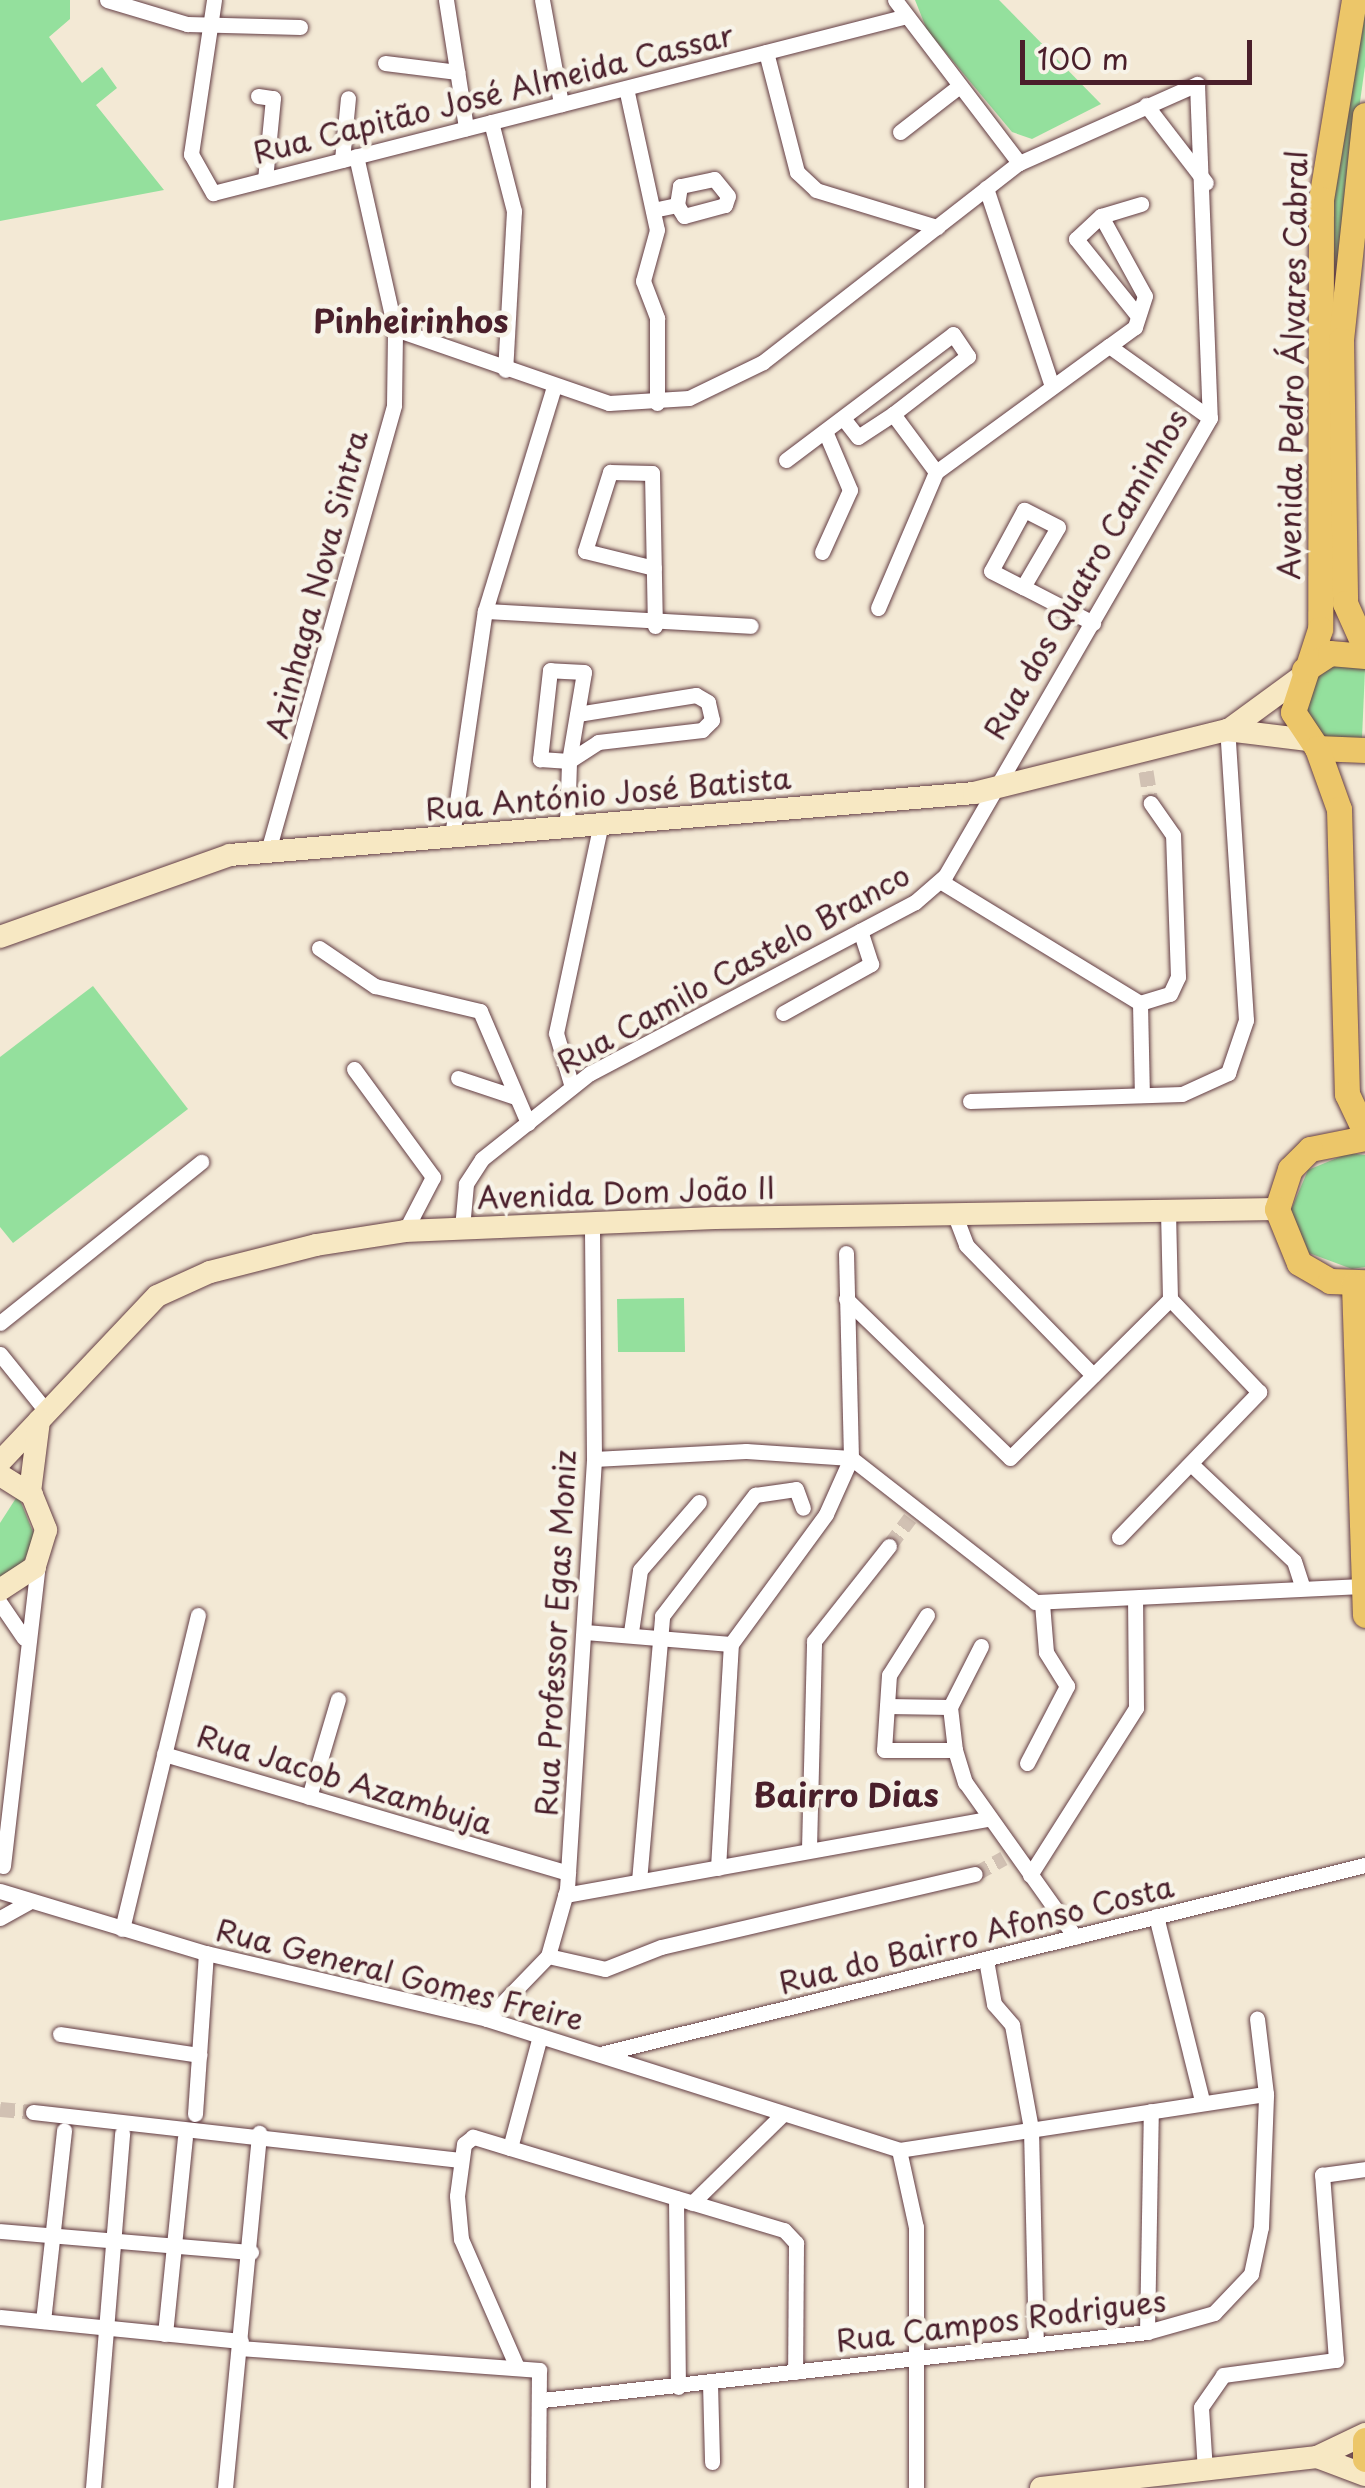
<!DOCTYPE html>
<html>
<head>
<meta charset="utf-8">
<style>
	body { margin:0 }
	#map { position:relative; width:1365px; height:2488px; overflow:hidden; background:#f3e9d5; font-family:"Playpen Sans",sans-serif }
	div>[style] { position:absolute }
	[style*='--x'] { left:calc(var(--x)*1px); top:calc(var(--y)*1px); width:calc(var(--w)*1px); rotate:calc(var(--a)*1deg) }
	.green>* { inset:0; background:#94e09d }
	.minor-tunnel>* { height:15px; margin-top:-7.5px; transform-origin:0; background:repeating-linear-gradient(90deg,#d1c1b3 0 15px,transparent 0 23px) }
	.roads { filter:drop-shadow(0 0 2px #633d44) drop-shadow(0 0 2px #633d44) }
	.minor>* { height:15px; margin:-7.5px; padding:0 7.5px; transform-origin:7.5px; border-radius:7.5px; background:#fff }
	.secondary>* { height:22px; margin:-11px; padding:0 11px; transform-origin:11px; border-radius:11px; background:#f7e8c3 }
	.primary>* { height:25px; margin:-12.5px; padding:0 12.5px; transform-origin:12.5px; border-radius:12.5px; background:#ecc669 }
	span { translate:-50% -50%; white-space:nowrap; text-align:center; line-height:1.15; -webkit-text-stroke:9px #f7f3e8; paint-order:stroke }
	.street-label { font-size:30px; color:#4a1f2b }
	.neighbourhood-label { font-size:32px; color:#4a1f2b; font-weight:700 }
	.scale { position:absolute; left:1020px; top:40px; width:232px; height:45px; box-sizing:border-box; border:5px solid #4a1f2b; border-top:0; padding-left:12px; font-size:30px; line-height:35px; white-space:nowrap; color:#4a1f2b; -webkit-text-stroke:8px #f7f3e8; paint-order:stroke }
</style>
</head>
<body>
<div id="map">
	<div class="green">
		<i style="clip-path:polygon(0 0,70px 0,70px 19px,49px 37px,82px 83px,102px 67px,117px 88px,96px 105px,164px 190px,0 221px)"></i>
		<i style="clip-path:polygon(915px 0,999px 0,1101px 104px,1032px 139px,1012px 132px,927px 30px)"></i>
		<i style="clip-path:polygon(1365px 0,1365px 66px,1330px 318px,1335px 152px)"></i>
		<i style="clip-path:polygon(1335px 663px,1365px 669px,1362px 738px,1324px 738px,1305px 715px,1318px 672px)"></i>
		<i style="clip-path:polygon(93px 986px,188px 1109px,13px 1243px,0 1227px,0 1057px)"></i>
		<i style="clip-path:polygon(1349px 1153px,1365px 1155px,1365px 1267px,1352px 1269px,1309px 1253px,1291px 1210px,1308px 1170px)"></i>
		<i style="clip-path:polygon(684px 1298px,685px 1352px,618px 1352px,617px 1299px)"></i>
		<i style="clip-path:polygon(18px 1495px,35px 1537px,22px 1565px,0 1578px,0 1523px)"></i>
	</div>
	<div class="minor-tunnel">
		<i style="--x:1146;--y:771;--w:32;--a:81"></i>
		<i style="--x:889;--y:1546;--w:35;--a:-53"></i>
		<i style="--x:975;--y:1874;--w:33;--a:-29"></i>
		<i style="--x:0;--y:2109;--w:33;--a:5"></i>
	</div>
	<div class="roads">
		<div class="minor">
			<i style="--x:107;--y:0;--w:84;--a:16.7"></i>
			<i style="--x:187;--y:24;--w:113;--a:1.5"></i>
			<i style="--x:214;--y:0;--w:156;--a:98.5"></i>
			<i style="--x:191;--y:154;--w:45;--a:60.6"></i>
			<i style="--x:213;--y:193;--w:712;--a:-14.31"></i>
			<i style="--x:446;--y:0;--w:130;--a:81.1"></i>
			<i style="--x:542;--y:0;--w:106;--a:79.6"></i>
			<i style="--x:895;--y:0;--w:205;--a:52.7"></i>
			<i style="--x:766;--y:52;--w:124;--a:75.5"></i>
			<i style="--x:797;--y:172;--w:26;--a:43"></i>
			<i style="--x:816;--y:190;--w:127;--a:17"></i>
			<i style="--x:385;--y:63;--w:73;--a:7.1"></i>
			<i style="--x:626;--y:88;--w:145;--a:77.7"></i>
			<i style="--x:657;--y:230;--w:53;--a:105.4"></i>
			<i style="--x:643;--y:281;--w:40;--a:69"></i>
			<i style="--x:657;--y:318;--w:85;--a:90"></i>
			<i style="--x:258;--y:96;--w:15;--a:8"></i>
			<i style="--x:273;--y:98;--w:81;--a:95.6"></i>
			<i style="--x:1146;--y:105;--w:98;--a:52.4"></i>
			<i style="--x:491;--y:122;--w:92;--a:75.5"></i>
			<i style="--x:514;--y:211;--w:159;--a:93.2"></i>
			<i style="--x:900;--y:132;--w:73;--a:-37.8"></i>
			<i style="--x:342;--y:160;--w:62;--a:-84.5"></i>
			<i style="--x:986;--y:188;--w:209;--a:71.6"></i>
			<i style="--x:653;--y:210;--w:25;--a:-12"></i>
			<i style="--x:677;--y:205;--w:13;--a:58"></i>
			<i style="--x:684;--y:216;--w:42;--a:-15"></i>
			<i style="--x:725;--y:205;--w:9;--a:-72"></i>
			<i style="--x:728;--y:196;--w:22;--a:-129"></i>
			<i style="--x:714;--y:179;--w:35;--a:168"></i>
			<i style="--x:680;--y:186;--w:19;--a:99"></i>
			<i style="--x:1101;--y:216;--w:91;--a:61.2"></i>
			<i style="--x:1145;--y:296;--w:33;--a:108"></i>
			<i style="--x:1135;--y:327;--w:32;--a:144"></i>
			<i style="--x:1138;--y:316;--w:99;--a:-128.8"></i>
			<i style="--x:1076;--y:239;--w:34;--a:-43"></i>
			<i style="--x:1101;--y:216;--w:42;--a:-16.7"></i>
			<i style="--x:395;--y:329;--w:226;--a:19.1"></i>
			<i style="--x:609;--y:403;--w:80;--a:-3.6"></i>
			<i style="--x:689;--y:398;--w:82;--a:-25.9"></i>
			<i style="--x:763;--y:362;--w:324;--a:-37.9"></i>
			<i style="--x:1019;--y:163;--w:195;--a:-23.9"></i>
			<i style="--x:1197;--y:84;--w:334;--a:87.8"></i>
			<i style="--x:1210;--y:418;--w:529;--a:120.05"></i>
			<i style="--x:945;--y:876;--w:40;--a:139"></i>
			<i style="--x:915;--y:902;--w:367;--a:152.2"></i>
			<i style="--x:590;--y:1073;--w:138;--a:141.5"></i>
			<i style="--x:482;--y:1159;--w:30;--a:123"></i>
			<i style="--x:466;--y:1184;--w:44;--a:95.2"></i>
			<i style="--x:843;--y:418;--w:24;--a:52"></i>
			<i style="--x:858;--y:437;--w:42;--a:-33.3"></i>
			<i style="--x:786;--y:460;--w:209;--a:-37"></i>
			<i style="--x:953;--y:334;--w:27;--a:56"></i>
			<i style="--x:968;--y:356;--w:95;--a:142.3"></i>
			<i style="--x:893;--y:414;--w:72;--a:53.4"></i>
			<i style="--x:822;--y:552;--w:68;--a:-65.7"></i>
			<i style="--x:850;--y:490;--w:64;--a:-113"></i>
			<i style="--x:654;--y:568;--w:71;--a:-166.2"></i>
			<i style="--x:585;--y:551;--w:83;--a:-72.4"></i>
			<i style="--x:610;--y:472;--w:42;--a:1.4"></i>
			<i style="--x:652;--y:473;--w:153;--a:88.9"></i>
			<i style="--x:1023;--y:587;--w:69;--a:-59.7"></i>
			<i style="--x:1058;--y:527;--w:38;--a:-153"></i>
			<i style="--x:1024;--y:510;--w:69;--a:118.4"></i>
			<i style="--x:991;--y:571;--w:36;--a:27"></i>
			<i style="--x:1023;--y:587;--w:79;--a:27.2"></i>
			<i style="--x:878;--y:608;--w:148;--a:-66.9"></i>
			<i style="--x:936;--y:472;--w:214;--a:-36.1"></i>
			<i style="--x:1109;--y:346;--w:124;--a:35.5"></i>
			<i style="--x:485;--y:611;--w:266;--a:3.2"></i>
			<i style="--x:567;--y:826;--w:65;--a:-88.2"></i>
			<i style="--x:569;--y:761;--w:90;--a:-80.4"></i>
			<i style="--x:584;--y:672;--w:34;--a:-177"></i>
			<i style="--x:550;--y:670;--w:90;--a:96.4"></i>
			<i style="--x:540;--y:759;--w:29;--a:4"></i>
			<i style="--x:569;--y:761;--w:35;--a:-33"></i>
			<i style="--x:598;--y:742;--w:105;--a:-6.6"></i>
			<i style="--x:702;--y:730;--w:14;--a:-45"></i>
			<i style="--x:712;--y:720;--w:18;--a:-103"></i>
			<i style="--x:708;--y:702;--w:14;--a:-150"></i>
			<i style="--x:696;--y:695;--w:120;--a:170.9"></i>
			<i style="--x:452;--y:836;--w:227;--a:-81.7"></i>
			<i style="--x:485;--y:611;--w:231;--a:-72.9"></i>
			<i style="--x:268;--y:851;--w:463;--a:-74.2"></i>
			<i style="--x:394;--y:405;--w:76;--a:-89.2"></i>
			<i style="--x:395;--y:329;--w:177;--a:-102.7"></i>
			<i style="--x:940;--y:881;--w:234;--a:31.4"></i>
			<i style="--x:1140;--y:1003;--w:31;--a:-17"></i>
			<i style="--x:1170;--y:994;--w:19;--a:-65"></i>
			<i style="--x:1178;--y:977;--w:142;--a:-92"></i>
			<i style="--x:1173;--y:835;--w:39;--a:-125"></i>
			<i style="--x:319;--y:948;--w:68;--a:34.2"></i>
			<i style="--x:375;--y:986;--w:108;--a:13.4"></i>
			<i style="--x:480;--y:1011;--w:122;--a:66.8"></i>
			<i style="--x:1140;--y:1003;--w:92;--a:88.8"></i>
			<i style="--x:783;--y:1013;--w:101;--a:-29.1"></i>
			<i style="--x:871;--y:964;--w:35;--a:-108"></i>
			<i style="--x:354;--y:1069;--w:134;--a:53.8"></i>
			<i style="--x:433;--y:1177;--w:61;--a:117.4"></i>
			<i style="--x:458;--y:1078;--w:60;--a:18.4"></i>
			<i style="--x:572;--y:1087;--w:56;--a:-106.5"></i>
			<i style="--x:556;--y:1033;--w:215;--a:-77.9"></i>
			<i style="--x:970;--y:1101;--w:212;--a:-1.9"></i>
			<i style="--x:1182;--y:1094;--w:51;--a:-24.5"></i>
			<i style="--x:1228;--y:1073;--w:56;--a:-71.2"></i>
			<i style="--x:1246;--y:1020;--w:291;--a:-93.7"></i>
			<i style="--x:954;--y:1213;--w:34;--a:69"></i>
			<i style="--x:966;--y:1245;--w:182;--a:45.7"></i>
			<i style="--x:846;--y:1299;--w:228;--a:44.1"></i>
			<i style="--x:1010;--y:1458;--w:226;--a:-44.8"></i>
			<i style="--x:1170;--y:1299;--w:89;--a:-91.3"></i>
			<i style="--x:0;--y:1323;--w:258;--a:-38.7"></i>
			<i style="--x:0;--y:1354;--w:73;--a:51.1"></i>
			<i style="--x:851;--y:1458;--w:234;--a:38"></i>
			<i style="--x:1035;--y:1602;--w:330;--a:-2.8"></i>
			<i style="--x:594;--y:1459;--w:152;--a:-3"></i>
			<i style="--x:746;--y:1451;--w:105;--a:3.8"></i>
			<i style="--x:1191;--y:1464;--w:141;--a:43.3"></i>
			<i style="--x:1294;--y:1561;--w:28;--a:72"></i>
			<i style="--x:1119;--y:1537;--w:202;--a:-46"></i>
			<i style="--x:1259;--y:1392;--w:129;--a:-133.7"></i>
			<i style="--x:0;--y:1603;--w:42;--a:55.6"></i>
			<i style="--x:927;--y:1615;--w:71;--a:122.3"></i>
			<i style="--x:889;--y:1675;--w:75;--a:93.8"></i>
			<i style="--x:884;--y:1750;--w:71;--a:0"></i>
			<i style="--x:585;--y:1632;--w:146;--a:4.7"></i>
			<i style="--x:731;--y:1644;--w:161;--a:-53.8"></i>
			<i style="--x:826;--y:1514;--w:61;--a:-65.9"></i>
			<i style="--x:851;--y:1458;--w:205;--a:-91.4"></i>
			<i style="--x:631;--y:1632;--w:63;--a:-81.7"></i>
			<i style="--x:640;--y:1570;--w:90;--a:-49.1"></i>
			<i style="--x:981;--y:1646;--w:68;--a:116.9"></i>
			<i style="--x:950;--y:1707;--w:43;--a:83.4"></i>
			<i style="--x:955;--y:1750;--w:34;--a:73"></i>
			<i style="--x:965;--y:1782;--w:190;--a:54.6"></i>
			<i style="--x:887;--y:1706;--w:63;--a:0.9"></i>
			<i style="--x:164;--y:1754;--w:421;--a:16.4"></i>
			<i style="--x:1027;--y:1763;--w:87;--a:-62.5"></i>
			<i style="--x:1067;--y:1686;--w:40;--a:-122"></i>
			<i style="--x:1046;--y:1652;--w:49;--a:-94.7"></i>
			<i style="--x:309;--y:1797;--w:102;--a:-73.5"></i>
			<i style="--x:809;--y:1849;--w:208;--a:-88.6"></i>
			<i style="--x:814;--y:1641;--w:121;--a:-51.7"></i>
			<i style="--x:3;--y:1866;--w:303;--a:-83.4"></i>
			<i style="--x:718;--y:1868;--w:224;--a:-86.7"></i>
			<i style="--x:1030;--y:1875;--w:198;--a:-57.6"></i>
			<i style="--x:1136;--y:1708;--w:110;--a:-90.5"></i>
			<i style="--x:639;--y:1881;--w:266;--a:-85"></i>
			<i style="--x:662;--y:1616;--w:153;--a:-52.5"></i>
			<i style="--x:755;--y:1495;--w:41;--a:-8.3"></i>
			<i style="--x:796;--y:1489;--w:20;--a:70"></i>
			<i style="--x:0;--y:1891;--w:215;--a:16.8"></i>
			<i style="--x:206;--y:1953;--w:289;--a:13.2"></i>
			<i style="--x:487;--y:2019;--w:432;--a:17.6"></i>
			<i style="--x:899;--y:2150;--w:371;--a:-8.7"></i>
			<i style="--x:565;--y:1895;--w:431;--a:-10.2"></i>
			<i style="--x:1156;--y:1916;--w:191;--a:76"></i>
			<i style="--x:0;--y:1918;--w:35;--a:-29"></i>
			<i style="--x:122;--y:1929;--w:323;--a:-76.4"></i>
			<i style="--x:548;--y:1956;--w:58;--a:12.8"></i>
			<i style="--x:605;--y:1969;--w:60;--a:-21.4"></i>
			<i style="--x:661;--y:1947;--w:322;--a:-13.1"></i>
			<i style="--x:986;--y:1960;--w:45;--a:79.7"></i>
			<i style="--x:994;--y:2004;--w:28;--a:49"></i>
			<i style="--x:1012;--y:2025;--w:106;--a:79.6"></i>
			<i style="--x:1031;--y:2129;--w:215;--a:88.7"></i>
			<i style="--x:487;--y:2019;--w:88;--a:-45.9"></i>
			<i style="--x:548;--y:1956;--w:70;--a:-74.2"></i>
			<i style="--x:567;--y:1889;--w:431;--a:-86.4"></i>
			<i style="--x:594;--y:1459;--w:236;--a:-90.5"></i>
			<i style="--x:60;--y:2034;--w:141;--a:8.6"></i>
			<i style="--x:540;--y:2036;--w:116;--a:105"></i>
			<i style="--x:510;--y:2148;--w:286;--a:16.7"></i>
			<i style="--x:784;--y:2230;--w:18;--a:47"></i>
			<i style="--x:796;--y:2243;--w:129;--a:90.4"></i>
			<i style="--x:604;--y:2053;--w:784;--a:-13.88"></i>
			<i style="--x:33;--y:2112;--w:430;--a:6.4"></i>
			<i style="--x:195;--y:2114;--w:161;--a:-86.1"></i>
			<i style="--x:510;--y:2148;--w:39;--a:-163"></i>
			<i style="--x:473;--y:2137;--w:11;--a:142"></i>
			<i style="--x:464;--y:2144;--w:52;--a:97.7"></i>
			<i style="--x:457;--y:2196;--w:43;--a:84.7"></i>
			<i style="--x:461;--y:2239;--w:137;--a:66.4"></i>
			<i style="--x:899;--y:2150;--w:79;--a:77.6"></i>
			<i style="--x:916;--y:2227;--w:261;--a:90"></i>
			<i style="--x:676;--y:2198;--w:189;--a:89.4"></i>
			<i style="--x:692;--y:2203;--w:126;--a:-44.4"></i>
			<i style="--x:0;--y:2231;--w:252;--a:4.8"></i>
			<i style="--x:0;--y:2317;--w:242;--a:5.7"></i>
			<i style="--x:43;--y:2321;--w:192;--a:-83.7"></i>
			<i style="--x:1147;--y:2332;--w:221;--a:-89"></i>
			<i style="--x:165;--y:2334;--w:197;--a:-84.2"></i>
			<i style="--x:240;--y:2348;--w:300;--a:4.2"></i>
			<i style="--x:539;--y:2370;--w:118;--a:90.5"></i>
			<i style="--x:710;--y:2383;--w:79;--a:88.5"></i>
			<i style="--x:543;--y:2400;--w:608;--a:-6.42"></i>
			<i style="--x:1147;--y:2332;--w:70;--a:-15.8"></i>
			<i style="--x:1214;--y:2313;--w:54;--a:-46.5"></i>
			<i style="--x:1251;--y:2274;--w:48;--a:-78"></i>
			<i style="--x:1261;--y:2227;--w:133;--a:-87.8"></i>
			<i style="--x:1266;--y:2094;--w:76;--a:-96.8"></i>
			<i style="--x:1205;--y:2471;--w:64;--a:-93.6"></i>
			<i style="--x:1201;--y:2407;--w:39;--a:-55"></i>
			<i style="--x:1223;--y:2375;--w:114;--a:-7.6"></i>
			<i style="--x:1336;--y:2360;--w:186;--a:-94.3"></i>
			<i style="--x:1322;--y:2175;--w:43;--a:-7.9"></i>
			<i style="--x:93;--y:2488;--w:356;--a:-85.3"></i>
			<i style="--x:225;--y:2488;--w:357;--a:-84.5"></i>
		</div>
		<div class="secondary">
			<i style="--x:1230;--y:729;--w:83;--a:-36.2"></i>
			<i style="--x:0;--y:937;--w:244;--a:-19.6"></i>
			<i style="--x:230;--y:855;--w:747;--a:-4.76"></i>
			<i style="--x:974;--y:793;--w:261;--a:-14"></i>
			<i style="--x:1227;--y:730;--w:82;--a:7"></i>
			<i style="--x:0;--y:1462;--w:228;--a:-46.6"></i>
			<i style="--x:157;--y:1296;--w:58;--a:-24.4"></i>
			<i style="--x:210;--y:1272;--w:109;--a:-14.3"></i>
			<i style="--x:316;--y:1245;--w:90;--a:-8.9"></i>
			<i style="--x:405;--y:1231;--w:310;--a:-2.4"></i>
			<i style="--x:715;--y:1218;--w:562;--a:-0.92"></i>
			<i style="--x:0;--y:1475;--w:38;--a:32"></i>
			<i style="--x:32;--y:1495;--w:38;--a:68"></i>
			<i style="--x:46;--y:1530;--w:39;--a:107"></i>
			<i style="--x:35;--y:1567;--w:42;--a:146.7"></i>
			<i style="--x:30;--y:1492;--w:72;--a:-82.8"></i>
			<i style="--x:1317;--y:2457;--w:51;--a:20.6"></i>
			<i style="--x:1041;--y:2488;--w:278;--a:-6.4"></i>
			<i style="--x:1317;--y:2457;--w:53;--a:-25.6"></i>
		</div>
		<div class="primary">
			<i style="--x:1354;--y:0;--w:202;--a:99.4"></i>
			<i style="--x:1321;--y:199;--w:430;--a:90.1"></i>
			<i style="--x:1320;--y:629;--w:87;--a:108"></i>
			<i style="--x:1293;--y:712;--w:43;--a:56.3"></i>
			<i style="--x:1317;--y:748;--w:48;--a:2.4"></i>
			<i style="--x:1365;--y:115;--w:226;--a:96.1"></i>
			<i style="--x:1341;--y:340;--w:263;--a:89.1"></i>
			<i style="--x:1345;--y:603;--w:49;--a:66"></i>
			<i style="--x:1304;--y:670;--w:31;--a:-33"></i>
			<i style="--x:1330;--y:653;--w:35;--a:5"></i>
			<i style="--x:1317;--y:748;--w:65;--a:70.2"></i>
			<i style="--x:1339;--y:809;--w:285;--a:88.4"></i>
			<i style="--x:1347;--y:1094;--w:42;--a:64.7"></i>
			<i style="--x:1365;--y:1138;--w:56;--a:168.7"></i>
			<i style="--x:1310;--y:1149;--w:28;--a:135"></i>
			<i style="--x:1290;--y:1169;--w:42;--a:108"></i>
			<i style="--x:1277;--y:1209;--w:58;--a:67.8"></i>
			<i style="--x:1299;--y:1263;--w:36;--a:30"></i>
			<i style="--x:1330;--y:1281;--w:35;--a:2"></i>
			<i style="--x:1354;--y:1284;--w:331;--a:88.1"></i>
			<i style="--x:1365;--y:2440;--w:19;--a:90"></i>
		</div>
	</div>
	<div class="street-label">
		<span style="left:493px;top:93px;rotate:-14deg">Rua Capitão José Almeida Cassar</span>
		<span style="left:1292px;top:365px;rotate:-89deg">Avenida Pedro Álvares Cabral</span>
		<span style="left:1085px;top:574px;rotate:-60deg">Rua dos Quatro Caminhos</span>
		<span style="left:316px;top:584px;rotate:-75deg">Azinhaga Nova Sintra</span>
		<span style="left:608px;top:793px;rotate:-5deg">Rua António José Batista</span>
		<span style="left:733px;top:968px;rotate:-29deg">Rua Camilo Castelo Branco</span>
		<span style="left:626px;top:1192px;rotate:-2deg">Avenida Dom João II</span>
		<span style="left:555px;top:1633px;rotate:-87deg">Rua Professor Egas Moniz</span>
		<span style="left:345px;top:1779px;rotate:17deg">Rua Jacob Azambuja</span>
		<span style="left:976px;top:1934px;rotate:-14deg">Rua do Bairro Afonso Costa</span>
		<span style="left:400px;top:1974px;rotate:14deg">Rua General Gomes Freire</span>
		<span style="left:1001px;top:2320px;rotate:-7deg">Rua Campos Rodrigues</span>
	</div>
	<div class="neighbourhood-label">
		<span style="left:411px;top:320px">Pinheirinhos</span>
		<span style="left:846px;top:1794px">Bairro Dias</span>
	</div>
	<div class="scale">100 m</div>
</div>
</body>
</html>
